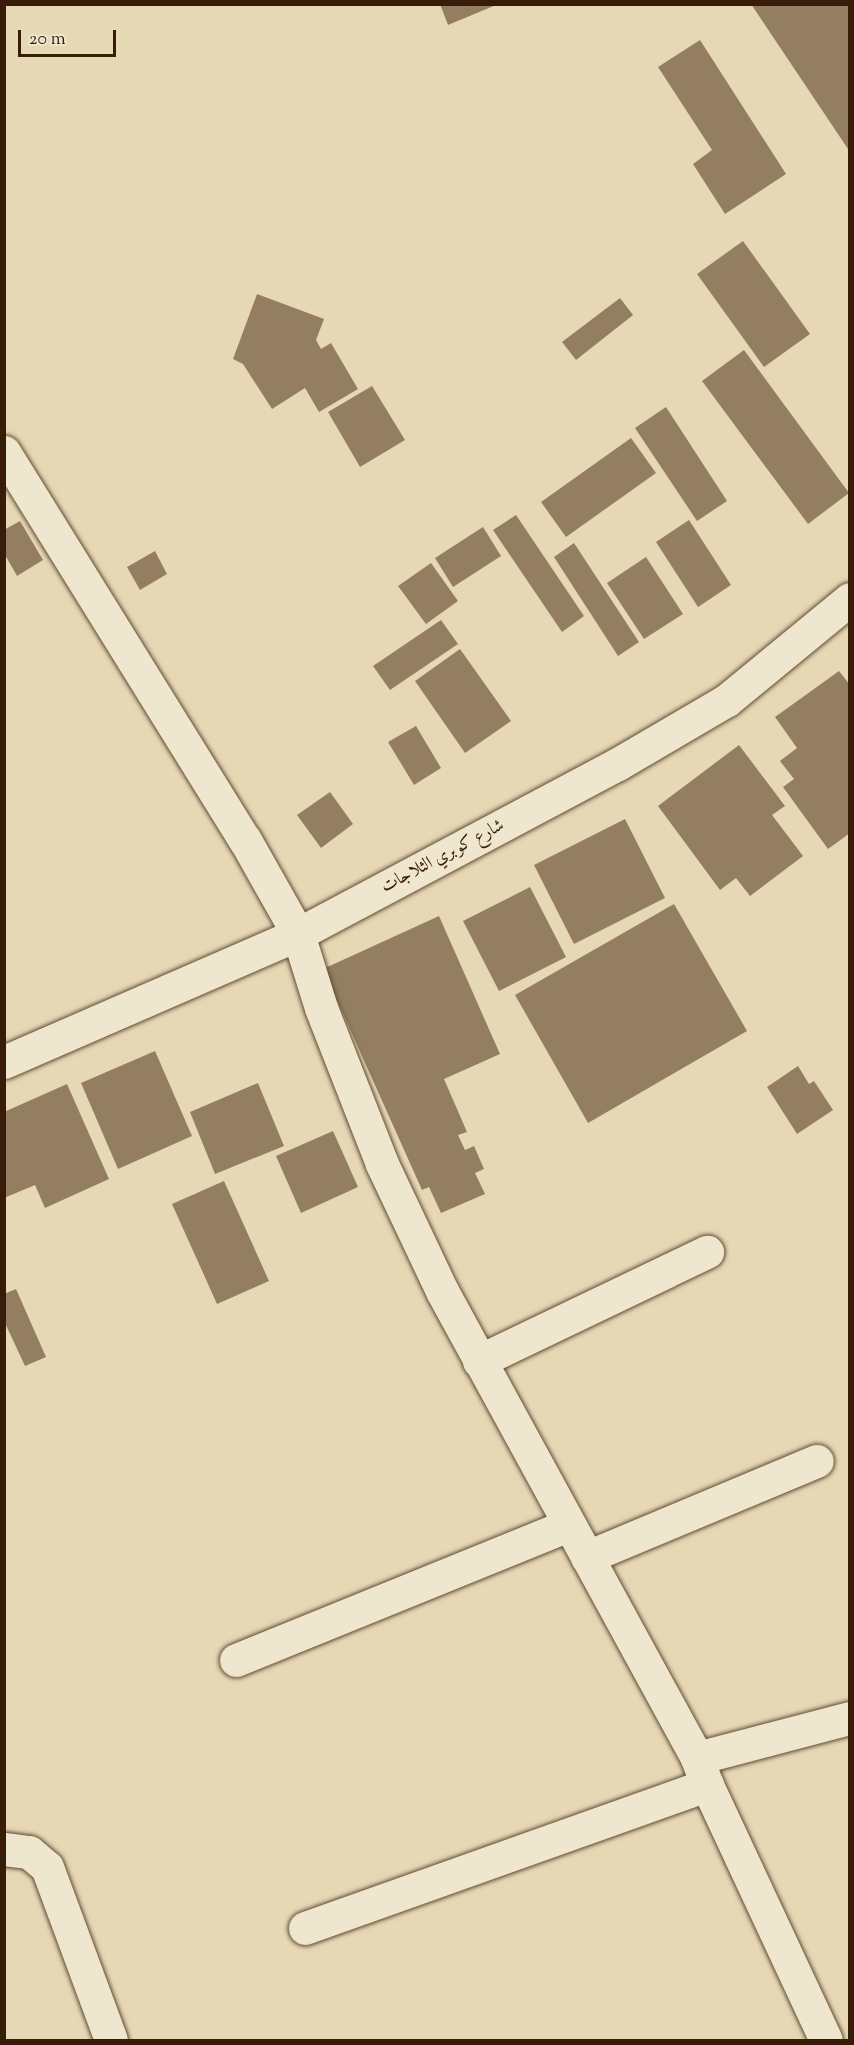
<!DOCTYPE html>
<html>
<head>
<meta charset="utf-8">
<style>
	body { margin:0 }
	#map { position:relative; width:854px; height:2045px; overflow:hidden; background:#e7d8b5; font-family:"Sorts Mill Goudy",Amiri,serif }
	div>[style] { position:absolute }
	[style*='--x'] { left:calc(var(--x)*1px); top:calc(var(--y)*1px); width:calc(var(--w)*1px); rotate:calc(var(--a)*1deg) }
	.building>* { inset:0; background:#937e61 }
	.roads { filter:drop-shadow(0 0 2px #634b32) drop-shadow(0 0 2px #634b32) }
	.street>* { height:33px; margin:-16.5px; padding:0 16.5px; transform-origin:16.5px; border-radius:16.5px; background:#efe6cf }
	.secondary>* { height:33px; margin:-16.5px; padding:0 16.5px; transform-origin:16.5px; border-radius:16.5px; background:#efe6cf }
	span { translate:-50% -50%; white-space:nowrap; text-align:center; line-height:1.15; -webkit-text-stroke:4.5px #efe6cf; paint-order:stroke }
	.street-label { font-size:18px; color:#371c07 }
	.frame { position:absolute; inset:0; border:6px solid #371c07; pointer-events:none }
	.scale { position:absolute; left:18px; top:30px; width:98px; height:27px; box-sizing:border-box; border:3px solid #371c07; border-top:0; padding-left:8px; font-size:18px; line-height:21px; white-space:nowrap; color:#371c07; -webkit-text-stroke:4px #efe6cf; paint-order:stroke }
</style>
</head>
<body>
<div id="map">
	<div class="building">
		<i style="clip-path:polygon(440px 4px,496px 4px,496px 5px,448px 25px)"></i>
		<i style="clip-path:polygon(751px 4px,850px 4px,850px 152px)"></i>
		<i style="clip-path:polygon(700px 40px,786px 174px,725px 214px,693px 164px,712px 150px,658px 67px)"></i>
		<i style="clip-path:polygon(743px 241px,810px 334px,764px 367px,697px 274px)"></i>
		<i style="clip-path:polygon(257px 294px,324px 319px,316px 340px,321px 349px,331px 343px,358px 389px,319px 412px,305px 388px,272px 409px,243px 364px,233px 359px)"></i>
		<i style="clip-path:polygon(620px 298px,633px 315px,576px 360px,562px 342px)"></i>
		<i style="clip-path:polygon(744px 350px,849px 493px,808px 524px,702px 381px)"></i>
		<i style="clip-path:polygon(372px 386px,405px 440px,360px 467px,328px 412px)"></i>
		<i style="clip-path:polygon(666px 407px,727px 501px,697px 521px,635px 428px)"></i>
		<i style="clip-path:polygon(631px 438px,656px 473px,566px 537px,541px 502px)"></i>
		<i style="clip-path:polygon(516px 515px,584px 616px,562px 632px,493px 530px)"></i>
		<i style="clip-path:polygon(689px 520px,731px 585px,698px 607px,656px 542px)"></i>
		<i style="clip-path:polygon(20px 521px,43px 560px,17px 576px,4px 553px,4px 530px)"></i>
		<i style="clip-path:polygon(483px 527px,501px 556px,453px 587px,435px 558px)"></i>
		<i style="clip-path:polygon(574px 543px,639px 642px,618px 656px,554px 557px)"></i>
		<i style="clip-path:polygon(155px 551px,167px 574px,140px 590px,127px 567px)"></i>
		<i style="clip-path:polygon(646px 557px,683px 614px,644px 639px,607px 583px)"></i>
		<i style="clip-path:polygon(431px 563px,458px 601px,426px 624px,398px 586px)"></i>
		<i style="clip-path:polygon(441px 620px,458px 644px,390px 690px,373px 666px)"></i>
		<i style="clip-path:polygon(460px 649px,511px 721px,465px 753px,415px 681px)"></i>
		<i style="clip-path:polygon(839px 671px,850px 685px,850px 833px,828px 849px,783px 787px,794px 779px,780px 761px,797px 748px,775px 717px)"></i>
		<i style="clip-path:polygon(416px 726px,441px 768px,414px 785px,388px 742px)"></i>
		<i style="clip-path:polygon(739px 745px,785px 806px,772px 815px,803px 856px,750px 896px,736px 878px,720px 890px,658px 806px)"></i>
		<i style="clip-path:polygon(330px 792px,353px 824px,321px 848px,297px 815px)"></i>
		<i style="clip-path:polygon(625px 819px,665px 898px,574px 944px,534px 865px)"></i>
		<i style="clip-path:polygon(530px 887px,566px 957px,499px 991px,463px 921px)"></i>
		<i style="clip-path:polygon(674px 904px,747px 1031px,588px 1123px,515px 995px)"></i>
		<i style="clip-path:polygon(439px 916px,500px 1054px,444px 1079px,467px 1132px,458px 1135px,465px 1150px,474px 1146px,484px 1169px,475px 1173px,485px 1194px,441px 1213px,429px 1187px,422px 1190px,323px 969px)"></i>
		<i style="clip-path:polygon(155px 1051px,192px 1136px,118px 1169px,81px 1083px)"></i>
		<i style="clip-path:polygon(798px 1066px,809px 1084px,814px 1081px,833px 1110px,797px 1134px,767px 1087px)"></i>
		<i style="clip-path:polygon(258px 1083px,284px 1146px,215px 1174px,190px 1112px)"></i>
		<i style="clip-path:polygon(67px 1084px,109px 1179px,45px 1208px,35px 1185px,4px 1198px,4px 1112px)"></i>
		<i style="clip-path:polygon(333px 1131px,358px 1187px,301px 1213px,276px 1156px)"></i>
		<i style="clip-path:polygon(224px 1181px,269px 1281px,217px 1304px,172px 1204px)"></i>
		<i style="clip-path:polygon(16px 1289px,46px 1357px,25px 1366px,4px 1321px,4px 1294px)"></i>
	</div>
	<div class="roads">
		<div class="street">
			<i style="--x:298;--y:934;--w:77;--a:72.7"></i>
			<i style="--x:321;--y:1008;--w:168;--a:68.6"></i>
			<i style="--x:382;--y:1164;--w:140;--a:64.7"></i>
			<i style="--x:442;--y:1291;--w:532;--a:61.36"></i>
			<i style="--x:697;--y:1758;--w:29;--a:70"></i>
			<i style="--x:707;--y:1785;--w:281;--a:65"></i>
			<i style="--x:479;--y:1361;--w:253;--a:-25.6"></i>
			<i style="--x:587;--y:1557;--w:249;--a:-22.7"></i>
			<i style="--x:236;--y:1660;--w:359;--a:-22.1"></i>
			<i style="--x:697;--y:1758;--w:158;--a:-14.7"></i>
			<i style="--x:4;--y:1849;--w:25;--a:7"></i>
			<i style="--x:29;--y:1852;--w:23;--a:40"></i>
			<i style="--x:47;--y:1867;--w:184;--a:69.7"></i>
			<i style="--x:305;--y:1928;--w:427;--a:-19.6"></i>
		</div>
		<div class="secondary">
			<i style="--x:4;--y:452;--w:457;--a:58.2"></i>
			<i style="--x:245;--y:840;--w:108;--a:60.6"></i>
			<i style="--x:4;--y:1062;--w:321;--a:-23.5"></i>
			<i style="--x:298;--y:934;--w:362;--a:-28"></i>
			<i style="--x:618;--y:764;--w:126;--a:-30.4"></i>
			<i style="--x:727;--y:700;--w:159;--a:-39.4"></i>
		</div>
	</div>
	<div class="street-label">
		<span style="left:443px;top:857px;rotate:-28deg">شارع كوبري الثلاجات</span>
	</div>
	<div class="frame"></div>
	<div class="scale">20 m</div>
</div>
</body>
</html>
